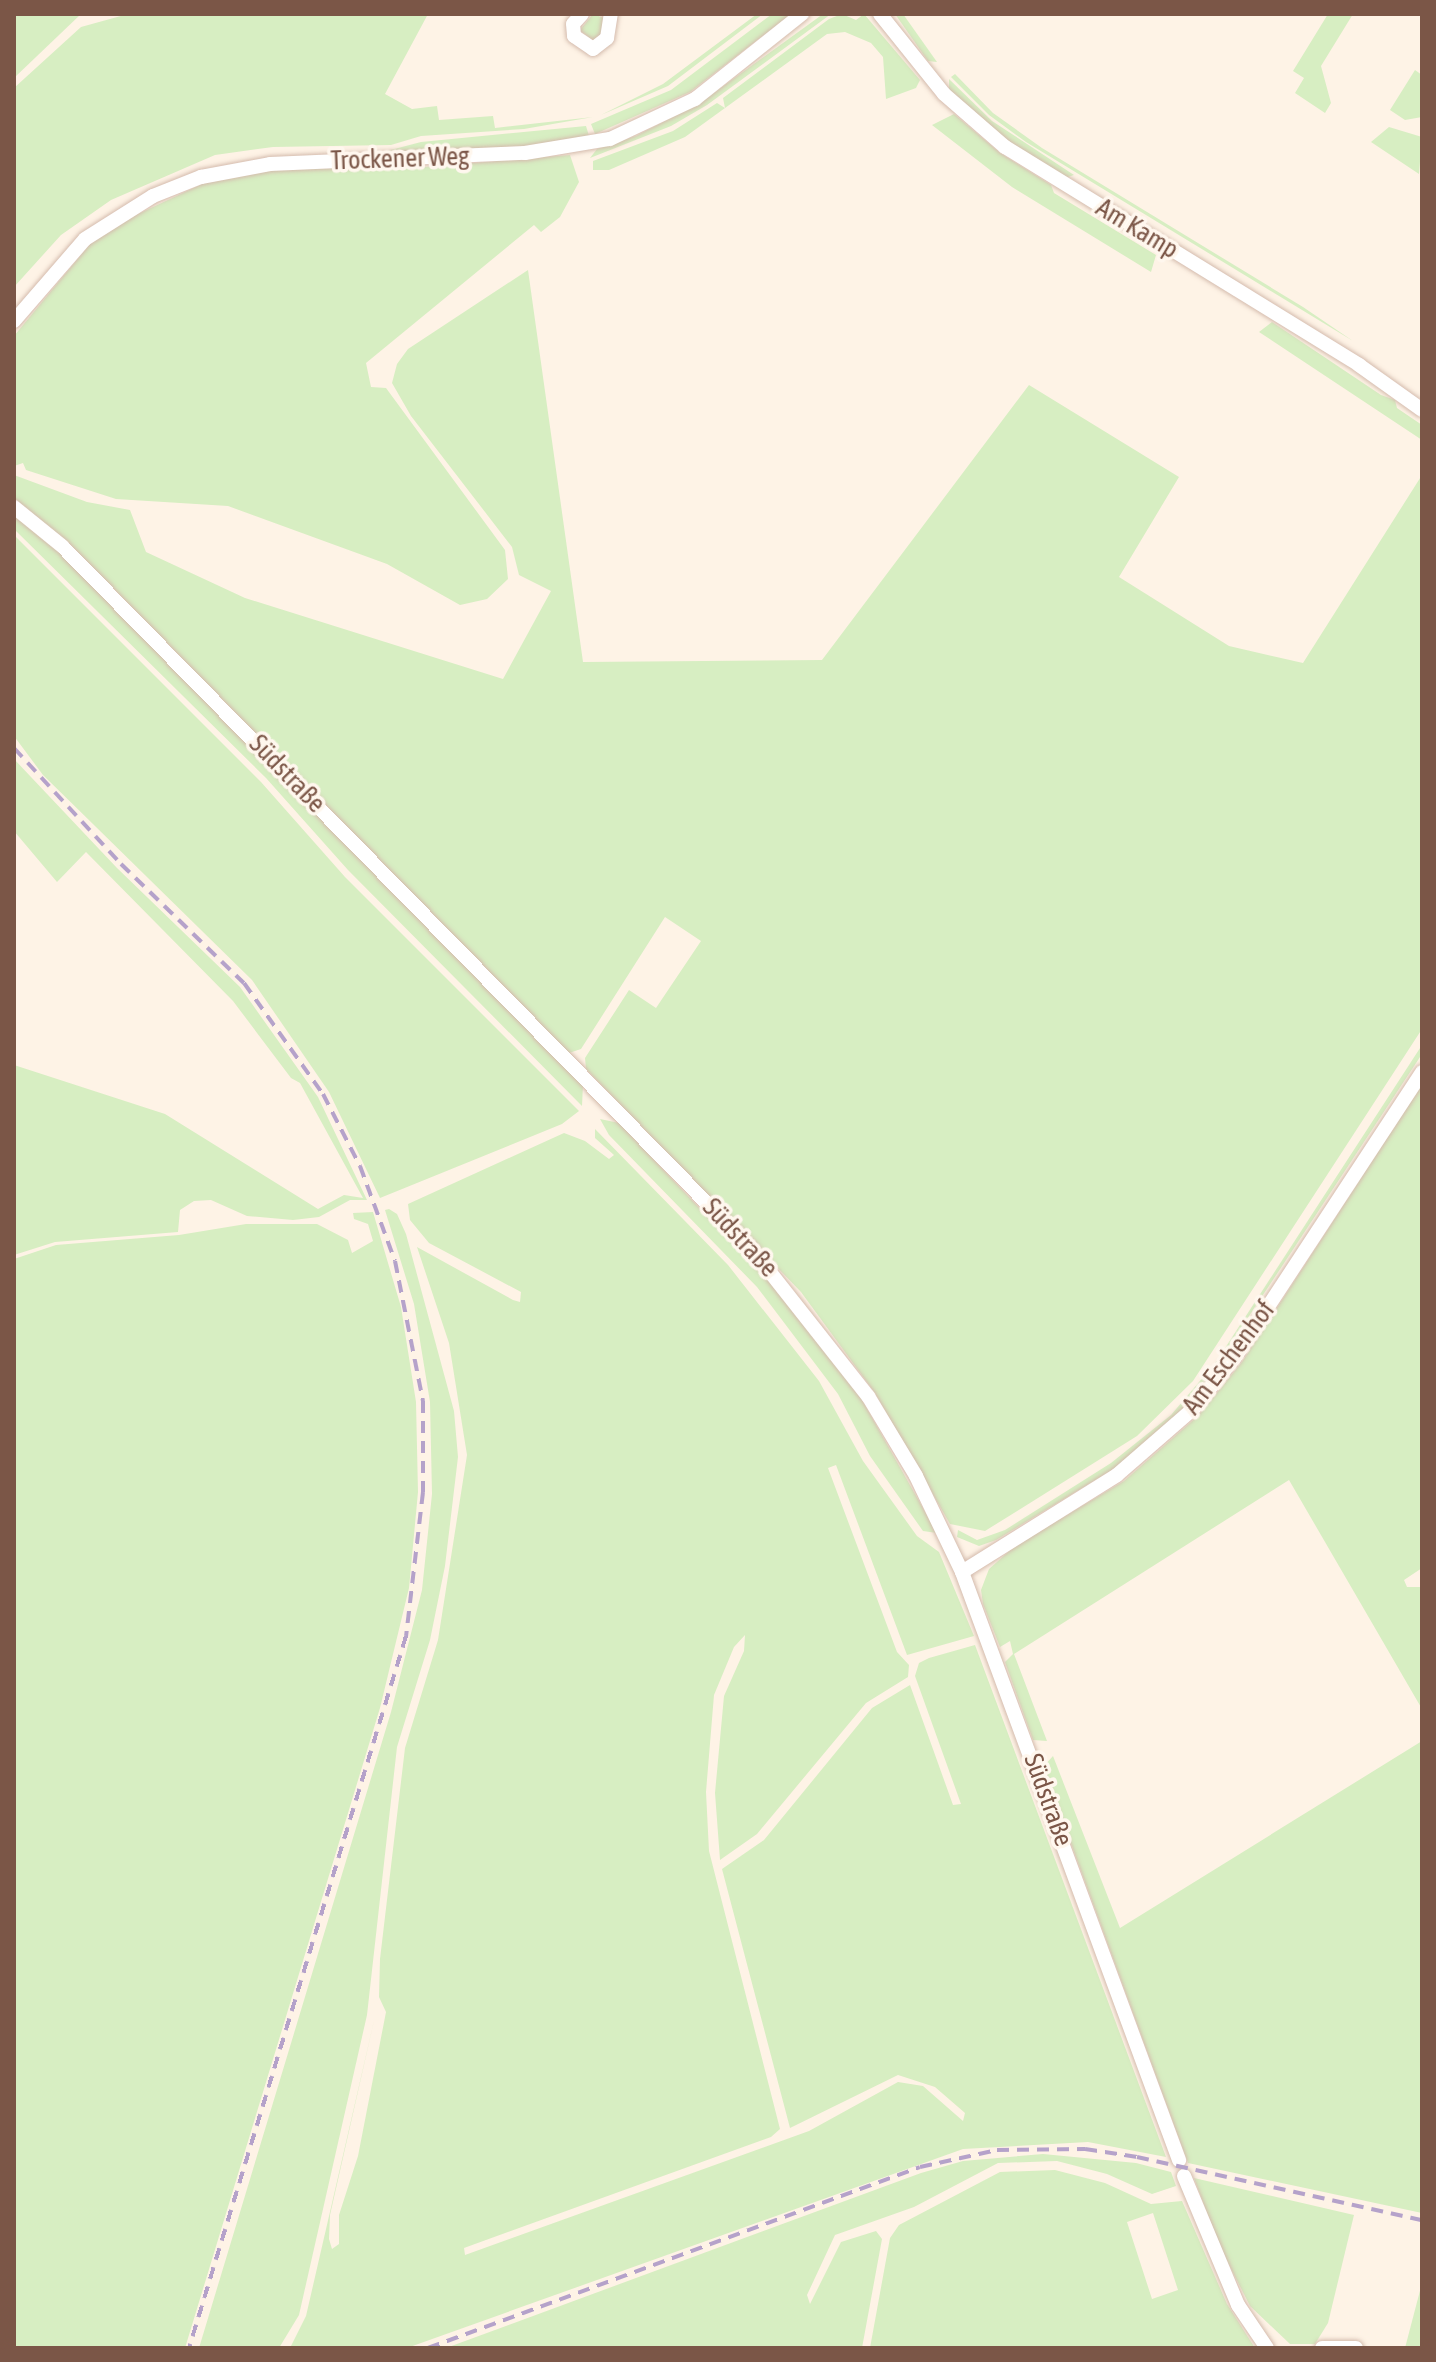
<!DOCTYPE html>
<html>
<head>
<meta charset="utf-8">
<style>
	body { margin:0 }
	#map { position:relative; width:1436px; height:2362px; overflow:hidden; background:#fef3e6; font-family:"Asap Condensed",sans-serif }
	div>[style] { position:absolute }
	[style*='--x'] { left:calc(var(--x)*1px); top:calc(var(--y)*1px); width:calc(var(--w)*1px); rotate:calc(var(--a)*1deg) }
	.green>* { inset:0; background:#d7eec2 }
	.roads { filter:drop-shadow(0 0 2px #d4bbad) drop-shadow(0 0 2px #d4bbad) }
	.street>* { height:14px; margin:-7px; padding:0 7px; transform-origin:7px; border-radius:7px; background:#fff }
	.rail>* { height:4px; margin-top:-2px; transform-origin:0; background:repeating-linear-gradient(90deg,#b5a2ca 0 12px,transparent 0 20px) }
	span { translate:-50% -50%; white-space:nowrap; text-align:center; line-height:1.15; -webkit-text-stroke:7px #fff7ee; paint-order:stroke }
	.street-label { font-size:26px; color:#7b5647 }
	.frame { position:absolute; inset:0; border:16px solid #7b5647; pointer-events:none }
</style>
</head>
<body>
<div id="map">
	<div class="green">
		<i style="clip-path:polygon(14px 14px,81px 14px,14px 78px)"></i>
		<i style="clip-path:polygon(128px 14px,428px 14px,385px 94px,412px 109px,437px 106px,439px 120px,493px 116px,495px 128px,593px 117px,524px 129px,421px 136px,391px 145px,273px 147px,215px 155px,111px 200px,61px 235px,14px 287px,14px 88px,81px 27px)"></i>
		<i style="clip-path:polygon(593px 14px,604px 18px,602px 33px,593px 41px,580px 30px)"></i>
		<i style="clip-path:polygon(757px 14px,763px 14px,668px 86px,601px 115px,663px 84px)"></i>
		<i style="clip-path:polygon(772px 14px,791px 14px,690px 92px,595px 134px,591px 124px,671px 90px)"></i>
		<i style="clip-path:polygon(823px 14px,831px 14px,707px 105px,671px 126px,590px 158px,597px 149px,636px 136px,700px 103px)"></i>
		<i style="clip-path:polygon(864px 14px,920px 80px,916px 88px,886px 99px,883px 57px,871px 43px,845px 32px,827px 34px,685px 137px,609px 170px,593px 170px,593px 161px,673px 131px,717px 103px,725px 108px,723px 98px,829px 19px,842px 14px,856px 20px)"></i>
		<i style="clip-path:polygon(895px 14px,903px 14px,937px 62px,928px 61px)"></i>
		<i style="clip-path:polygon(1328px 14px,1353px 14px,1321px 66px,1331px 103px,1325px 113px,1295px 93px,1304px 78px,1293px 71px)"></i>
		<i style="clip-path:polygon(1415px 70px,1422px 75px,1422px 117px,1405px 120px,1390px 110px)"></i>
		<i style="clip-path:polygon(955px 74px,993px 113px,1042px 148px,1303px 307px,1353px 341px,1026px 142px,989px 115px,951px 77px)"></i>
		<i style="clip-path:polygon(949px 79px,992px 121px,1074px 175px,1065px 178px,1009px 142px,949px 89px)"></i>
		<i style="clip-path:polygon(954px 114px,1000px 153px,1051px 185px,1054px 193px,1156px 255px,1151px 272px,1012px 187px,932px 125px)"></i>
		<i style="clip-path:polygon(586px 126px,589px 136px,524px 147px,379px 153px,421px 142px)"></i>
		<i style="clip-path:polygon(1389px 127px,1422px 137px,1419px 174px,1371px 142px)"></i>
		<i style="clip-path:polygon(570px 155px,579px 182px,560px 217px,541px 232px,534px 225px,366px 363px,371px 387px,386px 388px,505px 550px,508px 579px,487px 599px,460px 605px,387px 564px,228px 506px,116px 499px,26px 470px,23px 463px,14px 466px,14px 336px,90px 244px,119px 223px,202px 184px,270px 169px,424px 167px)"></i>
		<i style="clip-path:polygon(528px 270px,583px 662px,822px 660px,1029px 385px,1179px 477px,1119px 577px,1229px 646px,1303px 663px,1422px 475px,1422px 1029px,1193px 1381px,1137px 1436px,985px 1531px,950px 1524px,875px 1393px,801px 1292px,586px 1069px,585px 1058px,629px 990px,656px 1008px,701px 941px,665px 917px,581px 1049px,569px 1053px,69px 543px,14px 498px,14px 475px,87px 502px,130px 510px,146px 552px,245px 598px,503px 679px,551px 591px,519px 575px,512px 547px,411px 416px,392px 383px,397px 364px,408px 349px)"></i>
		<i style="clip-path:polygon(1272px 322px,1381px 395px,1395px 400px,1397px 408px,1422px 425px,1422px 440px,1259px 332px)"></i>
		<i style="clip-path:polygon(14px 515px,58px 551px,583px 1085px,582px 1106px,348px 870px,266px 778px,14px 529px)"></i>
		<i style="clip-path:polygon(14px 535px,261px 782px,345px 877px,579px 1111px,562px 1124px,380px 1198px,329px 1092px,252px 980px,43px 775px,14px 736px)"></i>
		<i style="clip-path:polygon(14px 759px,117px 868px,240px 987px,318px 1097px,367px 1200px,350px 1200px,319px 1217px,293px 1220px,247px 1216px,211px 1200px,194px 1201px,180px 1210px,178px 1232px,55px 1242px,14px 1255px,14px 1065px,165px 1114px,318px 1209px,344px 1195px,363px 1198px,300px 1083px,291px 1078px,233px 1001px,86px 852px,57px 882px,14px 831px)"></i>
		<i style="clip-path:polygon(1422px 1045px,1422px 1054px,1195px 1398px,1115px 1468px,996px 1540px,979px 1546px,957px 1537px,958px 1530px,977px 1540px,1005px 1530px,1111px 1463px,1171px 1415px,1216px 1362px)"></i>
		<i style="clip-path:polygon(1422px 1084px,1422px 1568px,1404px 1580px,1407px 1587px,1422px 1587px,1422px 1709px,1289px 1480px,1014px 1654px,1047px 1741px,1033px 1740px,1005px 1662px,1013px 1654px,1010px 1641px,1000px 1647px,983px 1604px,981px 1590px,989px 1569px,1015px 1546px,1124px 1481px,1199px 1415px,1242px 1362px)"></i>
		<i style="clip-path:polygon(600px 1119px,619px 1123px,790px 1304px,862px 1400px,937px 1533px,923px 1531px,870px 1456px,838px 1394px,757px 1287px,609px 1135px)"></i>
		<i style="clip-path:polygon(595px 1129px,728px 1265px,819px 1381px,863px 1461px,917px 1536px,939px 1552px,974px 1636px,907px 1655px,836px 1465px,828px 1468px,897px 1652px,909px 1665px,908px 1677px,866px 1703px,757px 1834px,720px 1860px,715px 1793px,724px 1696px,744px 1651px,745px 1635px,734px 1647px,714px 1695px,706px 1792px,709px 1851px,780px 2129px,771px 2137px,464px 2248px,465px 2255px,809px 2131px,898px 2082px,923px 2086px,963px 2121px,965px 2113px,935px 2087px,898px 2075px,790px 2128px,722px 1869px,764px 1840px,872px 1708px,910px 1685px,953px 1805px,961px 1804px,915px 1676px,919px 1663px,929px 1658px,975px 1645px,1166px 2157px,1088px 2142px,963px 2149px,407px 2348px,290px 2348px,306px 2316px,376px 2012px,330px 2215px,329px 2239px,332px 2249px,339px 2244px,339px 2215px,358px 2156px,386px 2012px,379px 1997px,380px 1959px,405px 1748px,438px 1640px,467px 1455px,449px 1343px,417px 1247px,513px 1300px,520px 1302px,521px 1292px,429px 1243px,410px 1220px,408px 1204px,564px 1133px,585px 1141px,609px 1159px,614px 1155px,595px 1138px)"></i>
		<i style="clip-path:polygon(389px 1209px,397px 1214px,406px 1234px,454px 1411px,458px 1457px,445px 1566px,430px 1640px,397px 1747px,367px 2015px,299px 2315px,279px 2348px,199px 2348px,391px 1712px,422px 1590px,432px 1494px,430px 1402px,414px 1304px,385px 1210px)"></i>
		<i style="clip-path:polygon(373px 1212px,401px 1307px,416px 1402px,418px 1492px,409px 1588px,380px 1708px,185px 2348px,14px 2348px,14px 1259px,56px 1245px,179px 1235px,246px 1224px,317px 1224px,348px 1240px,352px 1253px,373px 1241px,368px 1224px,354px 1219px,353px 1213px)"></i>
		<i style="clip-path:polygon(1422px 1741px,1422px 2213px,1188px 2163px,1043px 1767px,1053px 1756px,1120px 1928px)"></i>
		<i style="clip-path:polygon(1043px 2154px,1136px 2163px,1171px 2172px,1176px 2186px,1152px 2194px,1107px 2174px,1057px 2161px,998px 2163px,914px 2207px,835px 2235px,807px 2295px,810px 2304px,841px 2242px,876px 2231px,882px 2239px,862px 2348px,446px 2348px,921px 2173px,963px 2161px)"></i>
		<i style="clip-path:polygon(evenodd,1055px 2170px,1105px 2183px,1151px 2204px,1182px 2201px,1227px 2304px,1255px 2348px,870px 2348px,890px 2238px,899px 2225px,1000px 2172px,1055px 2170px,1153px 2213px,1178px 2290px,1152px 2299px,1127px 2222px,1153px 2213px)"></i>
		<i style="clip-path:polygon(1194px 2178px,1354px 2215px,1328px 2323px,1315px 2344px,1290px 2344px,1250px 2306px,1219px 2245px)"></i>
		<i style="clip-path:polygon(1422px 2283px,1422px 2348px,1405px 2348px)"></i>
	</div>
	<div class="roads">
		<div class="street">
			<i style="--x:582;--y:14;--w:13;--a:132"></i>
			<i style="--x:573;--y:24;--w:12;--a:85"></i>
			<i style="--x:574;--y:36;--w:23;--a:34"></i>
			<i style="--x:593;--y:49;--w:18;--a:-38"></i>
			<i style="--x:607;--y:38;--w:24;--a:-81"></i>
			<i style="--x:880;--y:14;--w:102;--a:51.3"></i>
			<i style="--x:944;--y:94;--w:81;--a:41"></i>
			<i style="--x:1005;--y:147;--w:416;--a:31.6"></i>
			<i style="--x:1359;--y:365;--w:77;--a:35.5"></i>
			<i style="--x:14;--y:321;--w:108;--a:-49.1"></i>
			<i style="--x:85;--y:239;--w:80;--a:-32.3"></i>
			<i style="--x:153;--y:196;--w:52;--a:-21.6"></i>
			<i style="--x:201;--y:177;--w:70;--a:-10.7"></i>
			<i style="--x:270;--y:164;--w:255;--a:-2.5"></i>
			<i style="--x:525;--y:153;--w:86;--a:-9.4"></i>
			<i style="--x:610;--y:139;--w:94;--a:-25.2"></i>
			<i style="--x:695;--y:99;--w:137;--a:-38.5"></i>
			<i style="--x:14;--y:507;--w:62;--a:39.1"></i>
			<i style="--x:62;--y:546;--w:984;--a:45.54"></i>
			<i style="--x:751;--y:1248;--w:189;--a:51.7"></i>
			<i style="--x:868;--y:1396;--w:93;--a:59"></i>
			<i style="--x:916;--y:1476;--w:106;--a:64.4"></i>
			<i style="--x:962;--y:1572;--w:627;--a:69.74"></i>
			<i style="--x:962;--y:1572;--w:183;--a:-32"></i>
			<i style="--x:1117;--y:1475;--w:101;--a:-41"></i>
			<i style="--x:1193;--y:1409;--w:67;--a:-51.1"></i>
			<i style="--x:1235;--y:1357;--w:341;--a:-56.7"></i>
			<i style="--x:1184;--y:2176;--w:140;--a:67.3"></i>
			<i style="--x:1238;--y:2305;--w:52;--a:56"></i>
			<i style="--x:1322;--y:2348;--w:34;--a:0"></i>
		</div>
	</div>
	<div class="rail">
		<i style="--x:14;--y:748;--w:158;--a:47.3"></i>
		<i style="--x:121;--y:864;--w:171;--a:44.1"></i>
		<i style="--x:244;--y:983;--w:136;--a:54.6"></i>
		<i style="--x:323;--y:1094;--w:81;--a:62.8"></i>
		<i style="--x:360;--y:1166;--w:101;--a:69.8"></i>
		<i style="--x:395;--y:1261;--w:143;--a:78.7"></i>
		<i style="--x:423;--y:1401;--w:91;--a:90"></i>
		<i style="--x:423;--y:1492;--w:145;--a:96.7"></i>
		<i style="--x:406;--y:1636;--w:744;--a:106.95"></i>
		<i style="--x:428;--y:2348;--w:524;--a:-20.2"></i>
		<i style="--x:920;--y:2167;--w:79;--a:-12.4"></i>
		<i style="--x:997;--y:2150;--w:88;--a:-0.7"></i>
		<i style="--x:1085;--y:2149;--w:53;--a:8.7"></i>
		<i style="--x:1137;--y:2157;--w:292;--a:12.5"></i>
	</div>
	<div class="street-label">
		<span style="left:400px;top:159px;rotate:-2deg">Trockener Weg</span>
		<span style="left:1137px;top:229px;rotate:31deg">Am Kamp</span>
		<span style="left:287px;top:774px;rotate:46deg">Südstraße</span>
		<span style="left:740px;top:1238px;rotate:47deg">Südstraße</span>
		<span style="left:1229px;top:1358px;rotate:-53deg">Am Eschenhof</span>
		<span style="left:1048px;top:1800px;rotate:70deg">Südstraße</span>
	</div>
	<div class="frame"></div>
</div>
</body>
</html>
